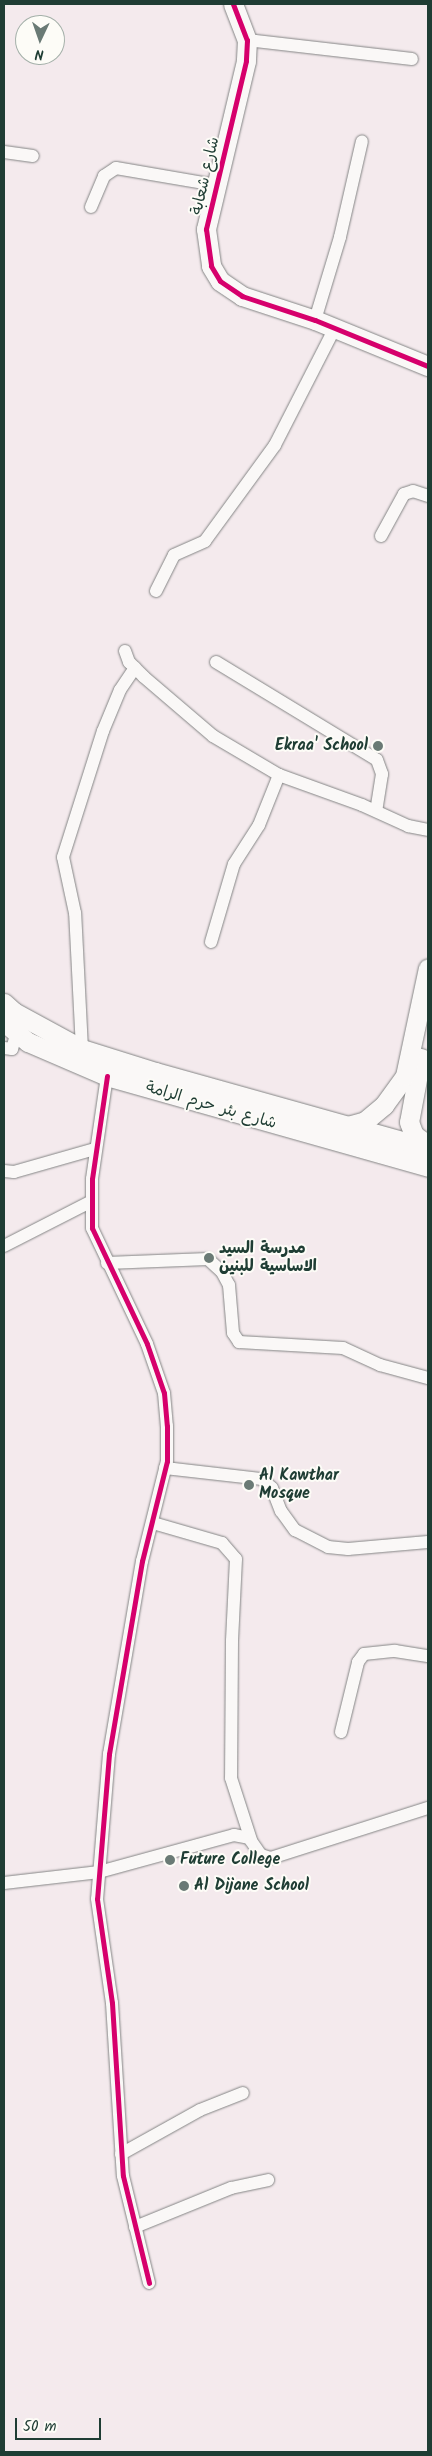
<!DOCTYPE html>
<html>
<head>
<meta charset="utf-8">
<style>
	body { margin:0 }
	#map { position:relative; width:432px; height:2456px; overflow:hidden; background:#f4eaed; font-family:Kalam,"Playpen Sans Arabic",sans-serif }
	div>[style] { position:absolute }
	[style*='--x'] { left:calc(var(--x)*1px); top:calc(var(--y)*1px); width:calc(var(--w)*1px); rotate:calc(var(--a)*1deg) }
	.roads { filter:drop-shadow(0 0 1px #848585) drop-shadow(0 0 1px #848585) }
	.street>* { height:12px; margin:-6px; padding:0 6px; transform-origin:6px; border-radius:6px; background:#faf8f7 }
	.secondary>* { height:19px; margin:-9.5px; padding:0 9.5px; transform-origin:9.5px; border-radius:9.5px; background:#faf8f7 }
	.cycleway>* { height:5px; margin:-2.5px; padding:0 2.5px; transform-origin:2.5px; border-radius:2.5px; background:#d6006c }
	.dots>* { width:14px; height:14px; translate:-50% -50%; box-sizing:border-box; border:2px solid #fdfcf7; border-radius:50% }
	span { translate:-50% -50%; white-space:nowrap; text-align:center; line-height:1.15; -webkit-text-stroke:4px #fdfcf7; paint-order:stroke }
	.street-label { font-size:16px; color:#1f3d34 }
	.poi-label { font-size:16px; color:#1f3d34; font-weight:700 }
	.right { translate:-100% -50%; text-align:right }
	.left { translate:0 -50%; text-align:left }
	.frame { position:absolute; inset:0; border:5px solid #1f3d34; pointer-events:none }
	.north { position:absolute; left:15px; top:15px; width:50px; height:50px; box-sizing:border-box; background:#fdfcf7; border:1px solid #a4b0a9; border-radius:50%; rotate:183deg; font-size:14px; font-weight:700; line-height:20px; text-align:center; color:#1f3d34 }
	.north::after { content:''; display:block; margin:auto; width:18px; height:22px; background:#6a7a75; clip-path:polygon(50% 0,100% 100%,50% 72%,0 100%) }
	.scale { position:absolute; left:15px; top:2418px; width:86px; height:22px; box-sizing:border-box; border:2px solid #1f3d34; border-top:0; padding-left:6px; font-size:15px; line-height:18px; white-space:nowrap; color:#1f3d34; -webkit-text-stroke:4px #fdfcf7; paint-order:stroke }
</style>
</head>
<body>
<div id="map">
	<div class="roads">
		<div class="street">
			<i style="--x:247;--y:40;--w:166;--a:6.6"></i>
			<i style="--x:4;--y:152;--w:29;--a:8"></i>
			<i style="--x:91;--y:207;--w:34;--a:-67"></i>
			<i style="--x:104;--y:176;--w:14;--a:-34"></i>
			<i style="--x:116;--y:168;--w:100;--a:9.7"></i>
			<i style="--x:315;--y:320;--w:87;--a:-73.2"></i>
			<i style="--x:340;--y:237;--w:98;--a:-77.1"></i>
			<i style="--x:381;--y:536;--w:48;--a:-61.3"></i>
			<i style="--x:404;--y:494;--w:9;--a:-18"></i>
			<i style="--x:413;--y:491;--w:16;--a:18"></i>
			<i style="--x:156;--y:591;--w:40;--a:-63.4"></i>
			<i style="--x:174;--y:555;--w:34;--a:-24"></i>
			<i style="--x:205;--y:541;--w:119;--a:-53.9"></i>
			<i style="--x:275;--y:445;--w:131;--a:-62.9"></i>
			<i style="--x:125;--y:651;--w:12;--a:70"></i>
			<i style="--x:129;--y:662;--w:21;--a:45"></i>
			<i style="--x:144;--y:677;--w:91;--a:40.5"></i>
			<i style="--x:213;--y:736;--w:77;--a:30.6"></i>
			<i style="--x:279;--y:775;--w:88;--a:19.9"></i>
			<i style="--x:362;--y:805;--w:51;--a:24.5"></i>
			<i style="--x:408;--y:826;--w:20;--a:11"></i>
			<i style="--x:216;--y:662;--w:188;--a:31.3"></i>
			<i style="--x:377;--y:760;--w:15;--a:70"></i>
			<i style="--x:382;--y:774;--w:37;--a:99"></i>
			<i style="--x:211;--y:942;--w:81;--a:-73.6"></i>
			<i style="--x:234;--y:864;--w:46;--a:-57.3"></i>
			<i style="--x:259;--y:825;--w:54;--a:-68.2"></i>
			<i style="--x:4;--y:1048;--w:8;--a:7"></i>
			<i style="--x:12;--y:1049;--w:18;--a:-74"></i>
			<i style="--x:82;--y:1049;--w:136;--a:-92.9"></i>
			<i style="--x:75;--y:913;--w:57;--a:-102.1"></i>
			<i style="--x:63;--y:857;--w:132;--a:-72.4"></i>
			<i style="--x:103;--y:731;--w:44;--a:-67.5"></i>
			<i style="--x:120;--y:690;--w:27;--a:-56"></i>
			<i style="--x:107;--y:1076;--w:104;--a:98.3"></i>
			<i style="--x:92;--y:1179;--w:49;--a:90"></i>
			<i style="--x:92;--y:1228;--w:128;--a:64.6"></i>
			<i style="--x:147;--y:1344;--w:52;--a:70.9"></i>
			<i style="--x:164;--y:1393;--w:33;--a:85"></i>
			<i style="--x:167;--y:1426;--w:35;--a:90"></i>
			<i style="--x:167;--y:1461;--w:103;--a:104"></i>
			<i style="--x:142;--y:1561;--w:196;--a:99.7"></i>
			<i style="--x:109;--y:1754;--w:145;--a:94.7"></i>
			<i style="--x:97;--y:1899;--w:105;--a:81.8"></i>
			<i style="--x:112;--y:2003;--w:173;--a:86.4"></i>
			<i style="--x:123;--y:2176;--w:110;--a:76.3"></i>
			<i style="--x:4;--y:1171;--w:10;--a:6"></i>
			<i style="--x:14;--y:1172;--w:84;--a:-15.9"></i>
			<i style="--x:4;--y:1246;--w:97;--a:-27.1"></i>
			<i style="--x:107;--y:1263;--w:101;--a:-2.3"></i>
			<i style="--x:208;--y:1259;--w:19;--a:43"></i>
			<i style="--x:222;--y:1272;--w:15;--a:62"></i>
			<i style="--x:229;--y:1285;--w:48;--a:85.2"></i>
			<i style="--x:233;--y:1333;--w:11;--a:56"></i>
			<i style="--x:239;--y:1342;--w:104;--a:3.3"></i>
			<i style="--x:343;--y:1348;--w:41;--a:24.7"></i>
			<i style="--x:380;--y:1365;--w:50;--a:15.2"></i>
			<i style="--x:165;--y:1468;--w:98;--a:6.5"></i>
			<i style="--x:262;--y:1479;--w:13;--a:42"></i>
			<i style="--x:272;--y:1488;--w:25;--a:69"></i>
			<i style="--x:281;--y:1511;--w:24;--a:54"></i>
			<i style="--x:295;--y:1530;--w:37;--a:27"></i>
			<i style="--x:328;--y:1547;--w:20;--a:6"></i>
			<i style="--x:348;--y:1549;--w:80;--a:-5"></i>
			<i style="--x:153;--y:1523;--w:72;--a:16.2"></i>
			<i style="--x:222;--y:1543;--w:21;--a:49"></i>
			<i style="--x:236;--y:1559;--w:82;--a:92.8"></i>
			<i style="--x:232;--y:1641;--w:137;--a:90.4"></i>
			<i style="--x:231;--y:1778;--w:65;--a:72.1"></i>
			<i style="--x:341;--y:1732;--w:72;--a:-76.3"></i>
			<i style="--x:358;--y:1662;--w:10;--a:-53"></i>
			<i style="--x:364;--y:1654;--w:31;--a:-6"></i>
			<i style="--x:395;--y:1651;--w:33;--a:9"></i>
			<i style="--x:4;--y:1883;--w:96;--a:-6.6"></i>
			<i style="--x:99;--y:1872;--w:140;--a:-15.3"></i>
			<i style="--x:234;--y:1835;--w:15;--a:11"></i>
			<i style="--x:249;--y:1838;--w:21;--a:55"></i>
			<i style="--x:261;--y:1855;--w:10;--a:17"></i>
			<i style="--x:271;--y:1858;--w:165;--a:-17.7"></i>
			<i style="--x:121;--y:2154;--w:90;--a:-29.1"></i>
			<i style="--x:200;--y:2110;--w:46;--a:-21.6"></i>
			<i style="--x:135;--y:2227;--w:104;--a:-22.1"></i>
			<i style="--x:231;--y:2188;--w:38;--a:-12"></i>
		</div>
		<div class="secondary">
			<i style="--x:233;--y:4;--w:39;--a:69"></i>
			<i style="--x:247;--y:40;--w:21;--a:93"></i>
			<i style="--x:246;--y:61;--w:173;--a:103.4"></i>
			<i style="--x:206;--y:229;--w:37;--a:82"></i>
			<i style="--x:211;--y:266;--w:17;--a:59"></i>
			<i style="--x:220;--y:281;--w:27;--a:34"></i>
			<i style="--x:242;--y:296;--w:77;--a:18.2"></i>
			<i style="--x:315;--y:320;--w:122;--a:22.2"></i>
			<i style="--x:4;--y:1003;--w:13;--a:42"></i>
			<i style="--x:14;--y:1012;--w:77;--a:28.6"></i>
			<i style="--x:82;--y:1049;--w:77;--a:17.5"></i>
			<i style="--x:155;--y:1072;--w:283;--a:15.6"></i>
			<i style="--x:4;--y:1022;--w:31;--a:40"></i>
			<i style="--x:28;--y:1042;--w:86;--a:23.3"></i>
			<i style="--x:107;--y:1076;--w:334;--a:15.8"></i>
			<i style="--x:421;--y:1058;--w:65;--a:100.6"></i>
			<i style="--x:409;--y:1122;--w:14;--a:69"></i>
			<i style="--x:414;--y:1135;--w:17;--a:36"></i>
			<i style="--x:348;--y:1126;--w:18;--a:-16"></i>
			<i style="--x:365;--y:1121;--w:25;--a:-40"></i>
			<i style="--x:384;--y:1105;--w:36;--a:-54"></i>
			<i style="--x:405;--y:1076;--w:110;--a:-78"></i>
		</div>
	</div>
	<div class="cycleway">
		<i style="--x:233;--y:4;--w:39;--a:69"></i>
		<i style="--x:247;--y:40;--w:21;--a:93"></i>
		<i style="--x:246;--y:61;--w:173;--a:103.4"></i>
		<i style="--x:206;--y:229;--w:37;--a:82"></i>
		<i style="--x:211;--y:266;--w:17;--a:59"></i>
		<i style="--x:220;--y:281;--w:27;--a:34"></i>
		<i style="--x:242;--y:296;--w:77;--a:18.2"></i>
		<i style="--x:315;--y:320;--w:122;--a:22.2"></i>
		<i style="--x:107;--y:1076;--w:104;--a:98.3"></i>
		<i style="--x:92;--y:1179;--w:49;--a:90"></i>
		<i style="--x:92;--y:1228;--w:128;--a:64.6"></i>
		<i style="--x:147;--y:1344;--w:52;--a:70.9"></i>
		<i style="--x:164;--y:1393;--w:33;--a:85"></i>
		<i style="--x:167;--y:1426;--w:35;--a:90"></i>
		<i style="--x:167;--y:1461;--w:103;--a:104"></i>
		<i style="--x:142;--y:1561;--w:196;--a:99.7"></i>
		<i style="--x:109;--y:1754;--w:145;--a:94.7"></i>
		<i style="--x:97;--y:1899;--w:105;--a:81.8"></i>
		<i style="--x:112;--y:2003;--w:173;--a:86.4"></i>
		<i style="--x:123;--y:2176;--w:110;--a:76.3"></i>
	</div>
	<div class="dots">
		<i style="left:378px;top:746px;background:#6a7a75"></i>
		<i style="left:209px;top:1258px;background:#6a7a75"></i>
		<i style="left:249px;top:1485px;background:#6a7a75"></i>
		<i style="left:170px;top:1860px;background:#6a7a75"></i>
		<i style="left:184px;top:1886px;background:#6a7a75"></i>
	</div>
	<div class="street-label">
		<span style="left:206px;top:176px;rotate:-77deg">شارع شعابة</span>
		<span style="left:211px;top:1106px;rotate:16deg">شارع بئر حرم الرامة</span>
	</div>
	<div class="poi-label">
		<span class="right" style="left:368px;top:746px">Ekraa' School</span>
		<span class="left" style="left:219px;top:1258px">مدرسة السيد<br>الاساسية للبنين</span>
		<span class="left" style="left:259px;top:1485px">Al Kawthar<br>Mosque</span>
		<span class="left" style="left:180px;top:1860px">Future College</span>
		<span class="left" style="left:194px;top:1886px">Al Dijane School</span>
	</div>
	<div class="frame"></div>
	<div class="north">N</div>
	<div class="scale">50 m</div>
</div>
</body>
</html>
